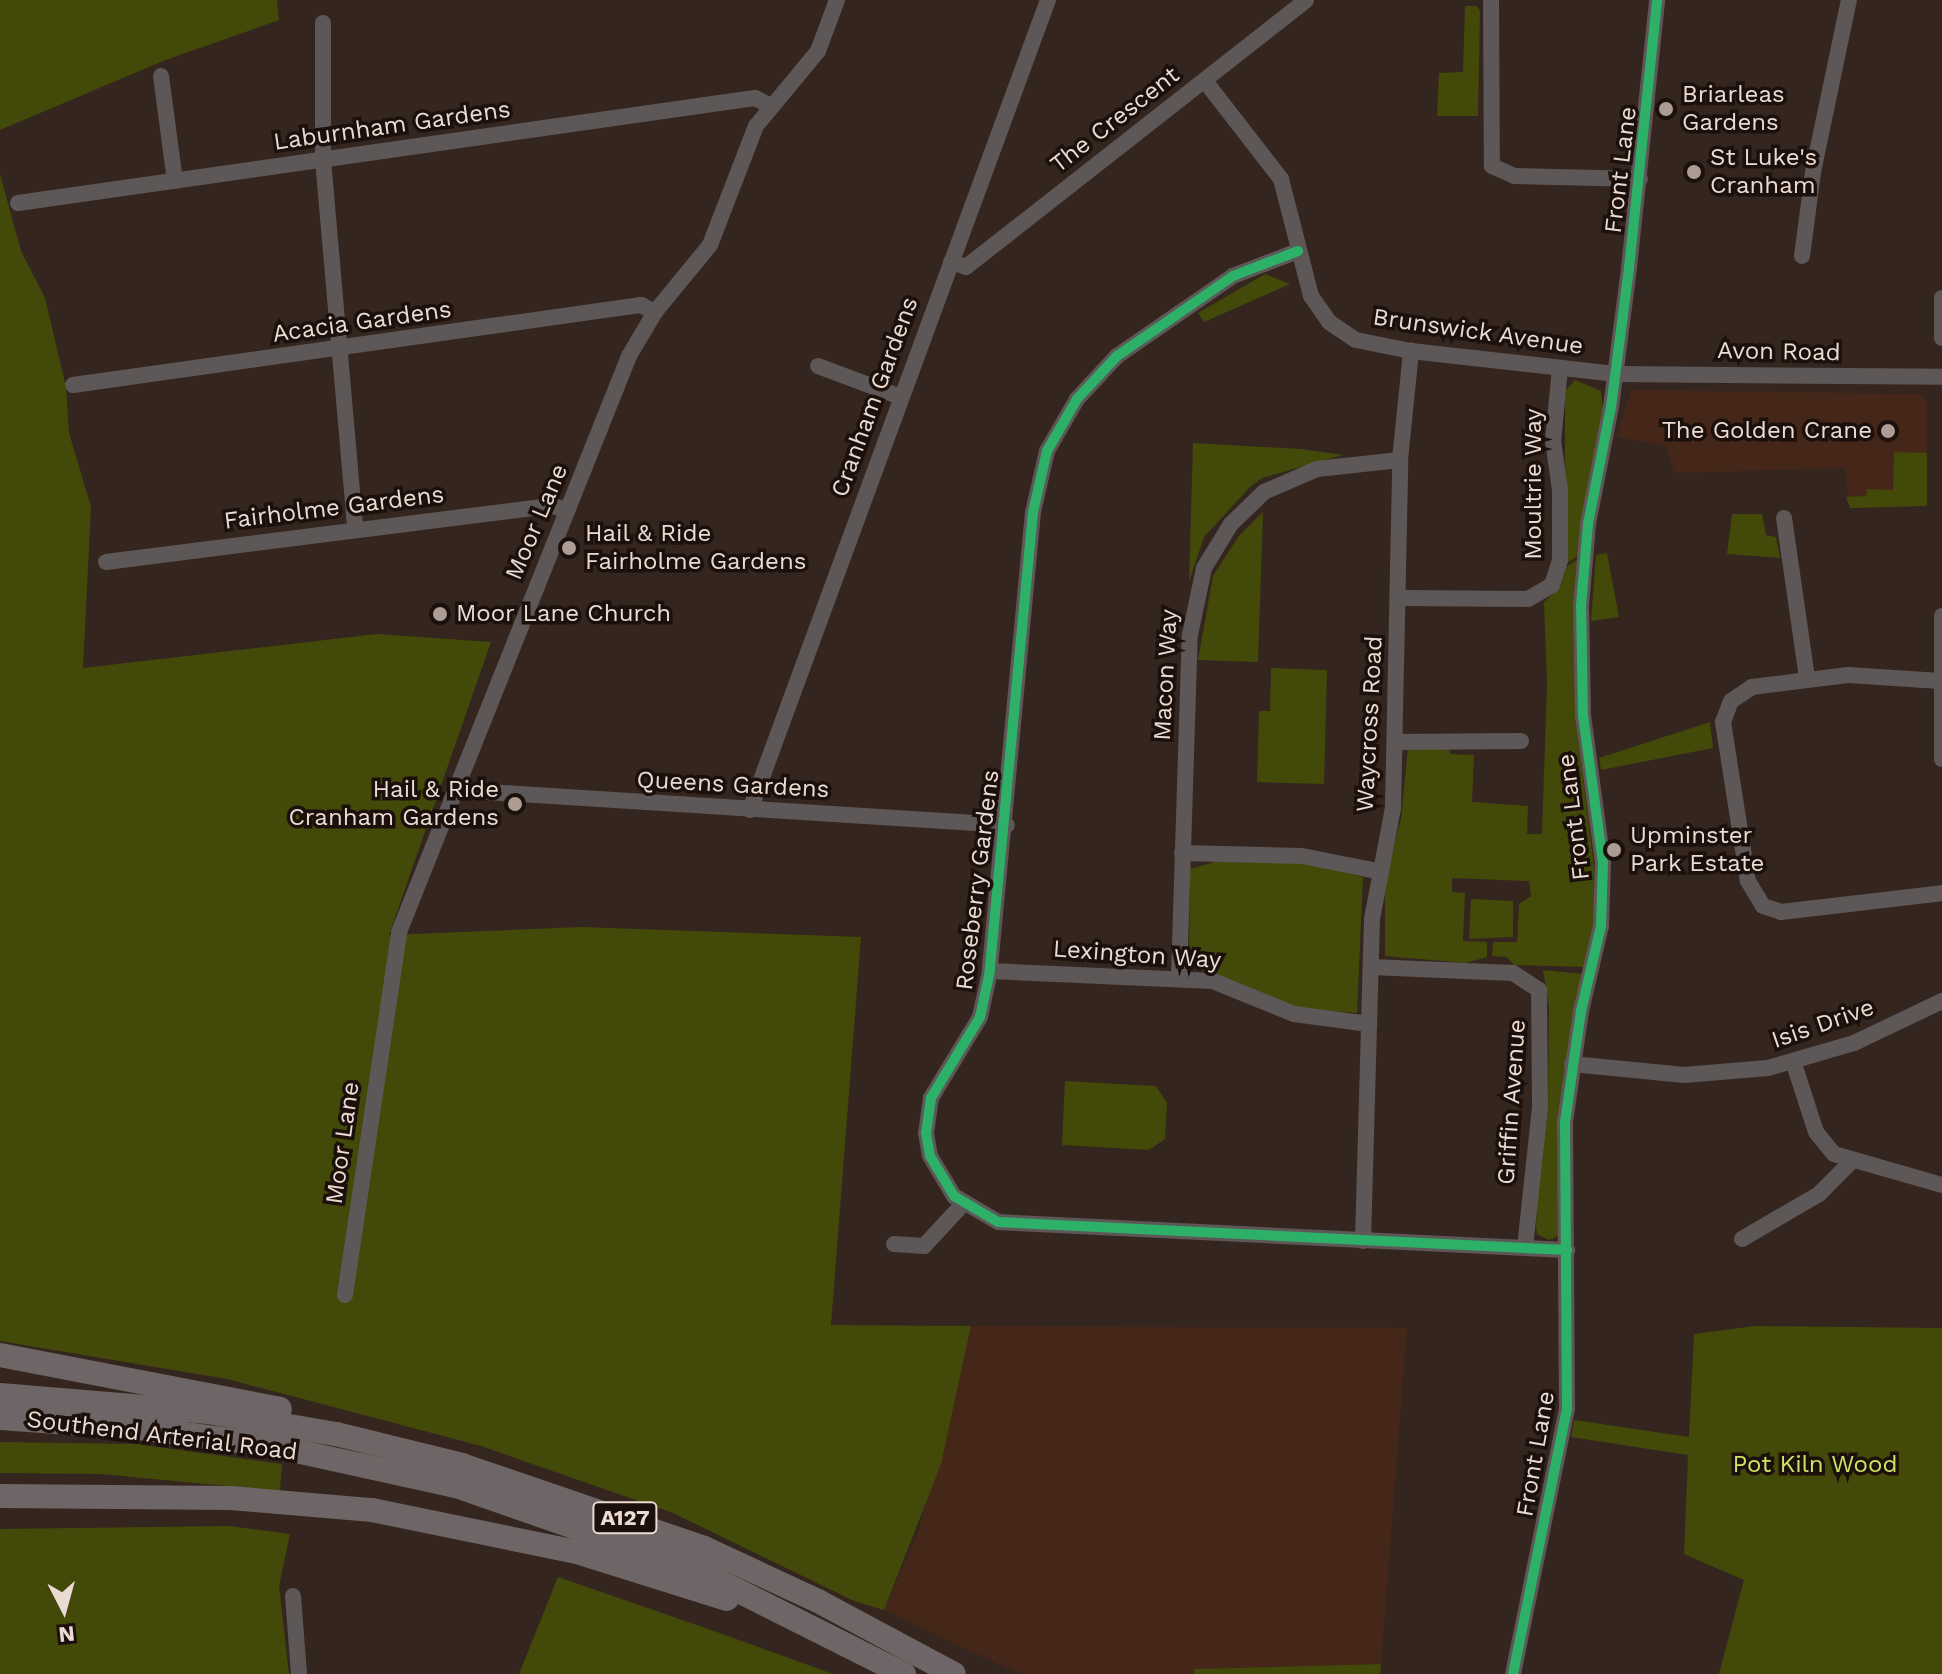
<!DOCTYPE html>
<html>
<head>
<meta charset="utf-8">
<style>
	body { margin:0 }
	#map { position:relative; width:1942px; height:1674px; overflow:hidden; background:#34261f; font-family:"Work Sans",sans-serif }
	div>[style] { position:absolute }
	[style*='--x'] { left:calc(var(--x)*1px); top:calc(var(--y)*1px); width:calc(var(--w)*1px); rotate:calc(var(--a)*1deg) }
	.built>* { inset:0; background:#442719 }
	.green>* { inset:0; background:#434909 }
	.minor>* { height:16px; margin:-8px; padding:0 8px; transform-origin:8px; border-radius:8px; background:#5e5758 }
	.highway>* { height:24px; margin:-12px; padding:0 12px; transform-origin:12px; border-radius:12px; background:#6e6566 }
	.cycleway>* { height:10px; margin:-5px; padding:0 5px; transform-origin:5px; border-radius:5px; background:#2db169 }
	.dots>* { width:22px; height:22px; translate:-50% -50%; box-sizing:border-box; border:4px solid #1b100b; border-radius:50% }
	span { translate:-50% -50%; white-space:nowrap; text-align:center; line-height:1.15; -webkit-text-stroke:7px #1b100b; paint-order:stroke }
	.shield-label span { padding:2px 6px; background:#1b100b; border:2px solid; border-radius:6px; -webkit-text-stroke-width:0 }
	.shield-label { font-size:22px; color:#ecdbd3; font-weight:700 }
	.poi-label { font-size:24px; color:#ecdbd3 }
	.left { translate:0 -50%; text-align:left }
	.right { translate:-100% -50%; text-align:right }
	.street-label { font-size:24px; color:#ecdbd3 }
	.park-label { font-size:24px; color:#cce363 }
	.north { position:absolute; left:24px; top:1570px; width:80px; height:80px; -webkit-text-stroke:6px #1b100b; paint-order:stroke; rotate:174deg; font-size:22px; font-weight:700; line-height:32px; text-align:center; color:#ecdbd3 }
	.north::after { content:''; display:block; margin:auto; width:28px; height:36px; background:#ecdbd3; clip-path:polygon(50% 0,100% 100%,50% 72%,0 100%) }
</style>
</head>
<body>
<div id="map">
	<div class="built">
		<i style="clip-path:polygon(1631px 390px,1921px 394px,1927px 402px,1927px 506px,1850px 508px,1845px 468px,1674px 473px,1667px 446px,1617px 437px)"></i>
		<i style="clip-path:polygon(971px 1326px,1407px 1328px,1381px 1664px,1194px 1669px,1194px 1674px,1020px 1674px,884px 1610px,918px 1533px)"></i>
	</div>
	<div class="green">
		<i style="clip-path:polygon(0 0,277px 0,279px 20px,163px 61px,0 130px)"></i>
		<i style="clip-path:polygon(1465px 6px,1477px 6px,1480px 11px,1478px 116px,1437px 116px,1439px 73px,1463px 72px)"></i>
		<i style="clip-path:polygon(0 174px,21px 251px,45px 298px,66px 387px,69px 433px,91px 507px,83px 668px,377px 634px,491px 642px,389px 935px,581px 927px,861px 937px,831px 1325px,971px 1326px,941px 1464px,884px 1610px,854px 1601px,673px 1513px,481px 1446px,227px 1379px,0 1341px)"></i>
		<i style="clip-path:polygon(1265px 274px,1290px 284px,1204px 322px,1198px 313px)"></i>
		<i style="clip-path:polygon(1575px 380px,1601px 391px,1603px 408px,1578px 556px,1565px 564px,1565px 391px)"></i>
		<i style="clip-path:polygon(1193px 443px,1301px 449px,1343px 455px,1262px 478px,1250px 487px,1204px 537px,1189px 582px)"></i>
		<i style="clip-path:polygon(1894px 452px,1927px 453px,1927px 506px,1850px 508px,1846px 497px,1866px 496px,1867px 489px,1893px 490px)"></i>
		<i style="clip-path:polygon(1263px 512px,1258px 662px,1198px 660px,1213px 576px,1238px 537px)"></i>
		<i style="clip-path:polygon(1732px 514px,1762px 514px,1766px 535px,1776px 537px,1780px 558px,1727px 554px)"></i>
		<i style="clip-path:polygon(1607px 553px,1619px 617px,1591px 621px,1596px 555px)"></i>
		<i style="clip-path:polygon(1579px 559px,1575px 712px,1595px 874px,1594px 925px,1584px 967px,1514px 965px,1507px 957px,1492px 956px,1493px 942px,1517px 942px,1519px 904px,1531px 896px,1529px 881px,1452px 878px,1452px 892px,1465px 893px,1463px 941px,1487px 942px,1487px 957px,1466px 963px,1385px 956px,1385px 877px,1401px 819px,1408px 747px,1449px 745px,1450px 754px,1474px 755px,1472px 802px,1528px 806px,1527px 834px,1542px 834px,1547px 684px,1544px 602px,1559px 589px,1566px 567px)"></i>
		<i style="clip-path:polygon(1271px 668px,1327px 670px,1324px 784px,1257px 782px,1259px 711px,1270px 711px)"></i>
		<i style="clip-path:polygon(1710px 722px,1713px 748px,1601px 770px,1599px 758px)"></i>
		<i style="clip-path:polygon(1221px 860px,1303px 862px,1363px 877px,1357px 1013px,1297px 1008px,1189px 965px,1190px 869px)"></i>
		<i style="clip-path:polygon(1471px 899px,1513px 901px,1513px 937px,1469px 939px)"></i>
		<i style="clip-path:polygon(1543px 970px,1584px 974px,1560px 1235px,1549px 1240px,1537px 1234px,1536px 1226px,1540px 1141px,1548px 1111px,1549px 1007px)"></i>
		<i style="clip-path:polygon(1065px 1081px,1156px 1086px,1167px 1103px,1165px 1139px,1149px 1150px,1062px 1145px)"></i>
		<i style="clip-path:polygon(1755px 1326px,1942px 1328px,1942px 1674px,1719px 1674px,1744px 1580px,1684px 1554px,1688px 1455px,1571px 1437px,1574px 1420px,1689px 1437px,1694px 1334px)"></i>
		<i style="clip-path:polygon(0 1442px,136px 1444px,282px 1464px,280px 1491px,101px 1474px,0 1473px)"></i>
		<i style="clip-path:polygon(229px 1526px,290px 1534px,279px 1586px,289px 1674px,0 1674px,0 1529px)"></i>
		<i style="clip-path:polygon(558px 1577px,714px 1631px,833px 1674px,519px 1674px)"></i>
		<i style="clip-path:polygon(1381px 1664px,1380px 1674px,1194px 1674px,1194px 1669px)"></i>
	</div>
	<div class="minor">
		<i style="--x:1491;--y:0;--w:166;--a:89.7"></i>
		<i style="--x:1492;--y:166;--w:24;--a:24"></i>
		<i style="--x:1514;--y:176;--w:126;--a:1.4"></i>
		<i style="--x:323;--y:23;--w:137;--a:90"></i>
		<i style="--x:323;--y:160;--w:370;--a:85"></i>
		<i style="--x:161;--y:76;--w:106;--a:82.4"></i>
		<i style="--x:1205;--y:81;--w:124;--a:52.2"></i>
		<i style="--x:1281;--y:179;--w:121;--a:75.6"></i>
		<i style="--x:1311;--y:296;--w:32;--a:55"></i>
		<i style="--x:1329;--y:322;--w:32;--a:34"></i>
		<i style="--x:1356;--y:340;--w:56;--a:11.3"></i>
		<i style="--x:1411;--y:351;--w:205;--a:6.4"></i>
		<i style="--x:1615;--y:374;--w:327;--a:0.5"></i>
		<i style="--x:18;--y:203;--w:744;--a:-8.11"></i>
		<i style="--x:755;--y:98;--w:18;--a:27"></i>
		<i style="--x:1298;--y:251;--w:70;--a:159"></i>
		<i style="--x:1233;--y:276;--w:141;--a:145.4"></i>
		<i style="--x:1117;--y:356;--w:59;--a:132.9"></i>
		<i style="--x:1077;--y:399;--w:60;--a:120"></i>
		<i style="--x:1047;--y:451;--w:63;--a:102.9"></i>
		<i style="--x:1033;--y:512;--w:461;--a:95.4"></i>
		<i style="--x:990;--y:971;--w:47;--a:102.3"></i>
		<i style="--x:980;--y:1017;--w:95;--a:121.2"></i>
		<i style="--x:931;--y:1098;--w:35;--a:98"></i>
		<i style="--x:926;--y:1133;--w:23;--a:80"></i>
		<i style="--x:930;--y:1156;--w:47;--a:59"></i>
		<i style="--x:954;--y:1196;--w:51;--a:30.6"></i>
		<i style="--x:998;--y:1222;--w:570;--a:2.82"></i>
		<i style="--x:1802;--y:256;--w:85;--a:-82.5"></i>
		<i style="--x:1813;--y:172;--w:176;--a:-78.2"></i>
		<i style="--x:951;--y:262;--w:16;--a:18"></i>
		<i style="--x:966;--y:267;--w:432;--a:-38.1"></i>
		<i style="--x:1942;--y:298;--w:40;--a:90"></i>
		<i style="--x:818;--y:366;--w:89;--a:20.5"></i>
		<i style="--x:73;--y:385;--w:574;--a:-8.02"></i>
		<i style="--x:641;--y:305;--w:16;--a:27"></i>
		<i style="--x:1784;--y:518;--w:162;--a:81.8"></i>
		<i style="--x:106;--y:562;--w:450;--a:-7.2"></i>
		<i style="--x:552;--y:506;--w:16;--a:14"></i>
		<i style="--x:1399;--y:598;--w:129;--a:0.4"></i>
		<i style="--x:1528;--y:599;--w:28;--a:-30"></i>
		<i style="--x:1552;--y:585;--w:26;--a:-72"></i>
		<i style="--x:1560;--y:560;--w:70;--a:-90"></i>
		<i style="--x:1560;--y:490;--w:49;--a:-98.1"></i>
		<i style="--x:1553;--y:441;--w:73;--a:-84.5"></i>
		<i style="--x:1942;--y:616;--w:143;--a:90"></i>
		<i style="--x:1940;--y:681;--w:92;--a:-176.3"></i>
		<i style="--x:1848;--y:675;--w:97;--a:172.9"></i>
		<i style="--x:1752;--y:687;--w:25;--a:146"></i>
		<i style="--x:1731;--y:701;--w:22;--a:111"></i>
		<i style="--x:1723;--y:722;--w:161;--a:81.1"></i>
		<i style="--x:1748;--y:881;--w:29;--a:59"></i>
		<i style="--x:1763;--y:906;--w:19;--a:18"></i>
		<i style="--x:1781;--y:912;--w:162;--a:-6.7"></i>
		<i style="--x:1395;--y:742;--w:126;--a:-0.5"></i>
		<i style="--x:456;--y:790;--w:552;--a:3.63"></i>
		<i style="--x:750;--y:810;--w:863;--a:-69.8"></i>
		<i style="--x:1182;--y:853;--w:120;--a:1.4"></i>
		<i style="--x:1302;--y:856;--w:76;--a:11.3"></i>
		<i style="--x:1371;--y:967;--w:142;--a:2.4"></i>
		<i style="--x:1513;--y:973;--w:31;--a:33"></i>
		<i style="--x:1539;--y:990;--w:117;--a:89.5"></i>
		<i style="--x:1540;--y:1107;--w:141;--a:96.1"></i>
		<i style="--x:990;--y:971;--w:223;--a:2.6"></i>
		<i style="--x:1213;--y:981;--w:87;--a:22.2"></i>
		<i style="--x:1294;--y:1014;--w:76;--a:7.6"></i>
		<i style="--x:1179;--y:977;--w:342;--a:-88.2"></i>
		<i style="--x:1190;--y:635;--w:68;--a:-78.2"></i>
		<i style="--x:1204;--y:568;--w:52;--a:-58.5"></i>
		<i style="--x:1231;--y:524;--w:46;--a:-44.1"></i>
		<i style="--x:1264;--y:492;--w:58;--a:-23.5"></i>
		<i style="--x:1317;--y:469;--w:83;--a:-6.2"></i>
		<i style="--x:1572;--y:1064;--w:113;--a:5.6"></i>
		<i style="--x:1684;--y:1075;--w:84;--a:-4.8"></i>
		<i style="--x:1768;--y:1068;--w:90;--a:-16.2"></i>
		<i style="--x:1854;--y:1043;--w:98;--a:-25.5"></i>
		<i style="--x:1794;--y:1064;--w:71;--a:72.1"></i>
		<i style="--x:1816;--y:1132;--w:28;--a:51"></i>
		<i style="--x:1834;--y:1154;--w:112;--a:16"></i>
		<i style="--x:1742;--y:1239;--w:89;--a:-30.3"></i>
		<i style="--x:1819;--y:1194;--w:45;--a:-45"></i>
		<i style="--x:1363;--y:1241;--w:322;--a:-88.4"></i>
		<i style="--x:1372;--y:919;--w:113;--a:-79.3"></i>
		<i style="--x:1393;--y:808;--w:348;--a:-88.8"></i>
		<i style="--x:1400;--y:460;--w:110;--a:-84.2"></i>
		<i style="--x:894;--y:1244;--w:30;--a:4"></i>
		<i style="--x:924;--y:1246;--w:57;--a:-47.1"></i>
		<i style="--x:345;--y:1295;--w:367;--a:-81.5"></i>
		<i style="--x:399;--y:932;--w:620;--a:-68.23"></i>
		<i style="--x:629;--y:356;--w:51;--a:-59.4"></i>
		<i style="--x:655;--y:312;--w:87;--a:-50.6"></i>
		<i style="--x:710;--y:245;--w:128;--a:-68.9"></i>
		<i style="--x:756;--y:126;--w:97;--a:-50.4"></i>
		<i style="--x:818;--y:51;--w:54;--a:-69.6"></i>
		<i style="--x:293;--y:1596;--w:78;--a:85.6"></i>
		<i style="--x:1513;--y:1674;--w:270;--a:-78.5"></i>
		<i style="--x:1567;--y:1409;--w:287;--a:-90.4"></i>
		<i style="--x:1565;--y:1122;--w:112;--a:-81.8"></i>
		<i style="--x:1581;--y:1011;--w:87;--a:-76.8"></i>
		<i style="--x:1601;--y:926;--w:63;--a:-88.2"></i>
		<i style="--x:1603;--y:863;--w:148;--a:-97.7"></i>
		<i style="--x:1583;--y:716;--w:110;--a:-91"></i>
		<i style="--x:1581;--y:606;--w:82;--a:-85.1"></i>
		<i style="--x:1588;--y:524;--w:119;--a:-78.9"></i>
		<i style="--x:1611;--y:407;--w:140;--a:-82.6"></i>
		<i style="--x:1629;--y:268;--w:269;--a:-84"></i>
	</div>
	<div class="highway">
		<i style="--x:0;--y:1355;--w:285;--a:10.9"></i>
		<i style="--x:0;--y:1395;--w:209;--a:4.7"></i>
		<i style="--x:208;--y:1412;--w:130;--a:9.8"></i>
		<i style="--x:336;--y:1434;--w:130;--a:13.8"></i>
		<i style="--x:462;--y:1465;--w:256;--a:18.9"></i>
		<i style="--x:704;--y:1548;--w:126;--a:24.9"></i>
		<i style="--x:818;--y:1601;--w:154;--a:28.2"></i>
		<i style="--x:0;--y:1418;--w:139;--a:4.1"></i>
		<i style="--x:139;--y:1428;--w:131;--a:7.5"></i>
		<i style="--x:269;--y:1445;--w:191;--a:12.4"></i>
		<i style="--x:456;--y:1486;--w:253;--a:19.2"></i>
		<i style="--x:695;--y:1569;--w:234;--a:26.7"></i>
		<i style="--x:0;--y:1496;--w:231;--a:0.5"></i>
		<i style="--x:231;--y:1498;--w:142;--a:4.9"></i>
		<i style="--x:372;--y:1510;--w:209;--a:11.6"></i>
		<i style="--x:577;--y:1552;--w:157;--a:17.4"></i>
	</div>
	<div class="cycleway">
		<i style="--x:1298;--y:251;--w:70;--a:159"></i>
		<i style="--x:1233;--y:276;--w:141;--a:145.4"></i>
		<i style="--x:1117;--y:356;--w:59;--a:132.9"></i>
		<i style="--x:1077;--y:399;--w:60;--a:120"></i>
		<i style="--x:1047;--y:451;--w:63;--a:102.9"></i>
		<i style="--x:1033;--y:512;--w:461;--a:95.4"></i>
		<i style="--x:990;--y:971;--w:47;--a:102.3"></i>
		<i style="--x:980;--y:1017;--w:95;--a:121.2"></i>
		<i style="--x:931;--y:1098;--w:35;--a:98"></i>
		<i style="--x:926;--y:1133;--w:23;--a:80"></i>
		<i style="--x:930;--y:1156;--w:47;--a:59"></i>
		<i style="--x:954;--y:1196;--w:51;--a:30.6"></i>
		<i style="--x:998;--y:1222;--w:570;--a:2.82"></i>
		<i style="--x:1513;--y:1674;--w:270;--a:-78.5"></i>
		<i style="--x:1567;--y:1409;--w:287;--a:-90.4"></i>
		<i style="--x:1565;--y:1122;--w:112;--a:-81.8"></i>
		<i style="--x:1581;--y:1011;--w:87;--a:-76.8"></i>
		<i style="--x:1601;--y:926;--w:63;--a:-88.2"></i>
		<i style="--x:1603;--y:863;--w:148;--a:-97.7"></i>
		<i style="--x:1583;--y:716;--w:110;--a:-91"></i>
		<i style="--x:1581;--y:606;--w:82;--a:-85.1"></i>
		<i style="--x:1588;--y:524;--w:119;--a:-78.9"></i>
		<i style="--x:1611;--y:407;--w:140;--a:-82.6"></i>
		<i style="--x:1629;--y:268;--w:269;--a:-84"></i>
	</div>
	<div class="dots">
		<i style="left:1666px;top:109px;background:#ac9c94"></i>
		<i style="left:1694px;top:172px;background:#ac9c94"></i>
		<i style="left:1888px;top:431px;background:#ac9c94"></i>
		<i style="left:569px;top:548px;background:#ac9c94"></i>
		<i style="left:440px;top:614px;background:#ac9c94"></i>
		<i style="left:515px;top:804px;background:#ac9c94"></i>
		<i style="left:1614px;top:850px;background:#ac9c94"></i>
	</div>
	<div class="shield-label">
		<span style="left:625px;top:1518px">A127</span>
	</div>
	<div class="poi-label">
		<span class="left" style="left:1682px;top:109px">Briarleas<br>Gardens</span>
		<span class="left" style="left:1710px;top:172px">St Luke's<br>Cranham</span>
		<span class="right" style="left:1872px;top:431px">The Golden Crane</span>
		<span class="left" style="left:585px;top:548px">Hail &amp; Ride<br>Fairholme Gardens</span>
		<span class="left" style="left:456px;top:614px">Moor Lane Church</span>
		<span class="right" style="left:499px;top:804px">Hail &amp; Ride<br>Cranham Gardens</span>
		<span class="left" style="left:1630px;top:850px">Upminster<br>Park Estate</span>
	</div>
	<div class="street-label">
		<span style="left:1115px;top:120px;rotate:-38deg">The Crescent</span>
		<span style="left:392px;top:126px;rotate:-8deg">Laburnham Gardens</span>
		<span style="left:1621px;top:170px;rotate:-83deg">Front Lane</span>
		<span style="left:362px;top:322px;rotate:-8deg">Acacia Gardens</span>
		<span style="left:1478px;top:332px;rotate:8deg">Brunswick Avenue</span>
		<span style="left:1779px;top:352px;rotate:1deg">Avon Road</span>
		<span style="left:875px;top:397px;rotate:-70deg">Cranham Gardens</span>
		<span style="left:1534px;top:484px;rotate:-90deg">Moultrie Way</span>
		<span style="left:334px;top:508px;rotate:-7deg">Fairholme Gardens</span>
		<span style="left:537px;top:522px;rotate:-67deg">Moor Lane</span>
		<span style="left:1166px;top:675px;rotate:-87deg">Macon Way</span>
		<span style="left:1370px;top:724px;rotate:-87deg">Waycross Road</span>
		<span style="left:733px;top:785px;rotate:3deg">Queens Gardens</span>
		<span style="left:1574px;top:817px;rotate:-97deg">Front Lane</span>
		<span style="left:978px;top:880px;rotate:-83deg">Roseberry Gardens</span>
		<span style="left:1137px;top:955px;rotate:4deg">Lexington Way</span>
		<span style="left:1823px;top:1024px;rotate:-19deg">Isis Drive</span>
		<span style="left:1512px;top:1102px;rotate:-86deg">Griffin Avenue</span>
		<span style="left:343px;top:1143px;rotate:-82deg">Moor Lane</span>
		<span style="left:162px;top:1436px;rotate:7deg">Southend Arterial Road</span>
		<span style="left:1536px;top:1454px;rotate:-80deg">Front Lane</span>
	</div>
	<div class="park-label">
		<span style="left:1815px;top:1465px">Pot Kiln Wood</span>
	</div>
	<div class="north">N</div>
</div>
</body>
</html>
